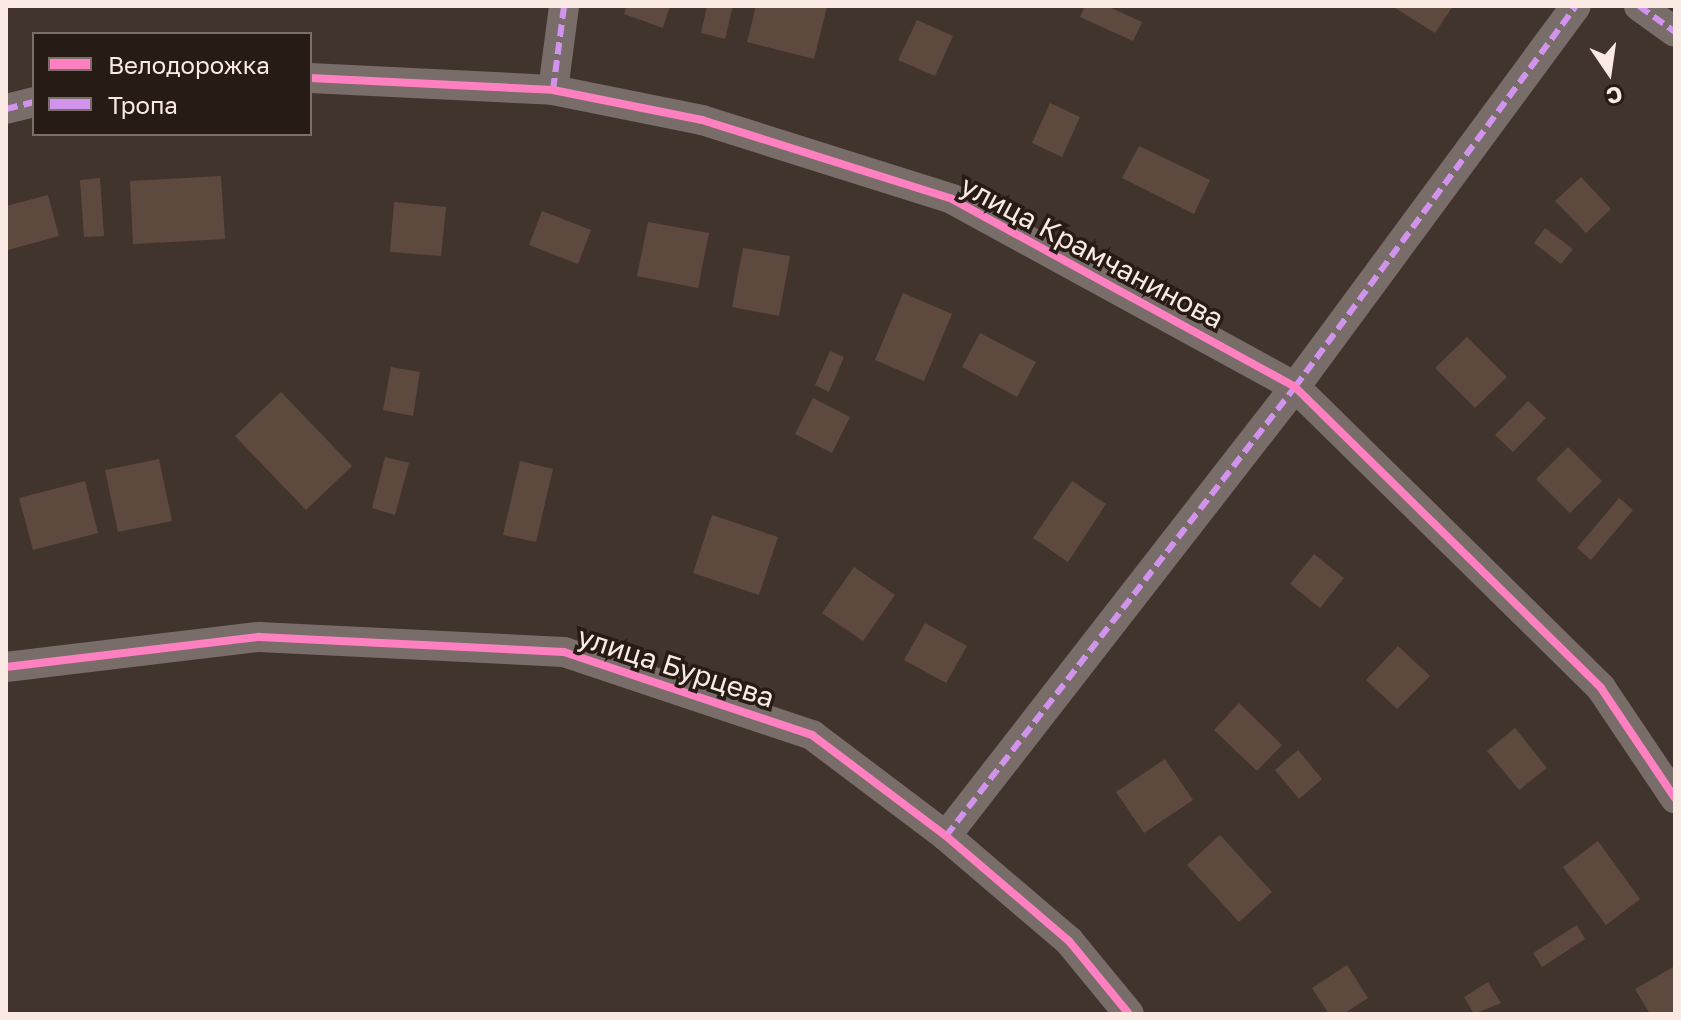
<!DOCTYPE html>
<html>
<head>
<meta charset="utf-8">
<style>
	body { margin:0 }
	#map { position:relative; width:1681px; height:1020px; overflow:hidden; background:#41342d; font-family:"Golos Text",sans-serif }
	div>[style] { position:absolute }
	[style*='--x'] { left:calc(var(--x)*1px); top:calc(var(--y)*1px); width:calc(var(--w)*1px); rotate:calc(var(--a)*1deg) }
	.building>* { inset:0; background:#5e493f }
	.minor>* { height:30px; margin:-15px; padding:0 15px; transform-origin:15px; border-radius:15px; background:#786d68 }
	.quiet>* { height:6px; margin-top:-3px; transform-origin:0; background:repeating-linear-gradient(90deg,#d193ec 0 12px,transparent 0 18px) }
	.cycleway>* { height:8px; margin:-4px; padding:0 4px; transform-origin:4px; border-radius:4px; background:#ff80c0 }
	span { translate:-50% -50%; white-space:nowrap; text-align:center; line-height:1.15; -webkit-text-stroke:7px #271b16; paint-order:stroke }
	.street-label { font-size:28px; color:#fbeae3 }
	.frame { position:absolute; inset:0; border:8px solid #fbeae3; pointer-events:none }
	.legend { position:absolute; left:32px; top:32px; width:280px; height:104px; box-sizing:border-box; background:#271b16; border:2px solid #7c6e68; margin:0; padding:10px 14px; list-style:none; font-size:24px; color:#fbeae3 }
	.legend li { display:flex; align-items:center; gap:16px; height:40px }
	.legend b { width:40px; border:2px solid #7c6e68 }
	.north { position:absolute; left:1569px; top:32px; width:80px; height:80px; -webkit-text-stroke:6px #271b16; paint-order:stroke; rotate:167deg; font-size:22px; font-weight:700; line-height:32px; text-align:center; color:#fbeae3 }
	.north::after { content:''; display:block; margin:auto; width:28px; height:36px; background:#fbeae3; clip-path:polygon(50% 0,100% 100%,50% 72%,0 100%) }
</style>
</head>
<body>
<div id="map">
	<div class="building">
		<i style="clip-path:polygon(627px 6px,670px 6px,663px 28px,624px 14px)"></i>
		<i style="clip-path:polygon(707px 6px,733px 6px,725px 39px,701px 33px)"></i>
		<i style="clip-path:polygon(756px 6px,827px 7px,814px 59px,747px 42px)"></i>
		<i style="clip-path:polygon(1085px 6px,1107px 6px,1142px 22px,1133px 41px,1080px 17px)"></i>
		<i style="clip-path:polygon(1392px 6px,1453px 6px,1435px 33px)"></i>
		<i style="clip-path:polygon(917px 20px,953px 36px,935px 76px,898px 60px)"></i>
		<i style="clip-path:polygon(1050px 103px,1080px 117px,1062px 157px,1032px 143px)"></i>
		<i style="clip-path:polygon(1139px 146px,1210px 180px,1194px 214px,1122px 178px)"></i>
		<i style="clip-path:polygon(221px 176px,225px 239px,133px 244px,130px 181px)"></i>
		<i style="clip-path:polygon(1581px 177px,1611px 209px,1586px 233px,1555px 201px)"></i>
		<i style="clip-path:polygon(100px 178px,104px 236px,84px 237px,80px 180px)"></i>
		<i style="clip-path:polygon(48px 195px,59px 236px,8px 250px,6px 206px)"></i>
		<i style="clip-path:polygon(394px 202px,446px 207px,441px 256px,390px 252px)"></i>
		<i style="clip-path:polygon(542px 211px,591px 230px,578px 264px,529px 245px)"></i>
		<i style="clip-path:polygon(648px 222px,709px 233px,698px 288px,637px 276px)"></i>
		<i style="clip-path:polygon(1545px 228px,1573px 249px,1561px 264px,1534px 243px)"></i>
		<i style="clip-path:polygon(743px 248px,790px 256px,779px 316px,732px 307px)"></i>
		<i style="clip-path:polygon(903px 293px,952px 314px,924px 381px,875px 360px)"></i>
		<i style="clip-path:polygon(980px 333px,1036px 362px,1017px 397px,962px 367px)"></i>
		<i style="clip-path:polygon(1467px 337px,1507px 377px,1475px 408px,1435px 368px)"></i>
		<i style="clip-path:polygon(830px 351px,844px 357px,829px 392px,815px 385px)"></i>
		<i style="clip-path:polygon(391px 367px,420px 372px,413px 416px,383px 410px)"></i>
		<i style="clip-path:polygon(281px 392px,352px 466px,306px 510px,235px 436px)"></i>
		<i style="clip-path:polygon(813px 398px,850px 417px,832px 453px,795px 434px)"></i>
		<i style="clip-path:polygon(1528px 401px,1546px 418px,1513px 452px,1495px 435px)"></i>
		<i style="clip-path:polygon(1568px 447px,1602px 481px,1570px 513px,1536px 479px)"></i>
		<i style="clip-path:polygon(385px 457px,409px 463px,395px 515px,372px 508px)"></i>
		<i style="clip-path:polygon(159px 459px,172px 521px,118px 532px,105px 470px)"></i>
		<i style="clip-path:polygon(520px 461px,553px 469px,536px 542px,503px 535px)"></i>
		<i style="clip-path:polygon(85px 481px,98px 533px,33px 550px,19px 498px)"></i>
		<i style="clip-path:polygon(1072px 481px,1106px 504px,1068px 562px,1033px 538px)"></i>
		<i style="clip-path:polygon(1619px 498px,1633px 510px,1591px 560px,1577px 548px)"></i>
		<i style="clip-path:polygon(712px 515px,778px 537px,759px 595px,693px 573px)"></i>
		<i style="clip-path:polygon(1314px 554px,1344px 578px,1320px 608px,1290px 584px)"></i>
		<i style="clip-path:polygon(854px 567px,895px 595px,863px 641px,822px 613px)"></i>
		<i style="clip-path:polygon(925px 623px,967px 646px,946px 683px,904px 660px)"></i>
		<i style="clip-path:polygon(1398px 646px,1430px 676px,1397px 709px,1366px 680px)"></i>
		<i style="clip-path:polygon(1239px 703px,1282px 745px,1257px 771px,1214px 730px)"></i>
		<i style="clip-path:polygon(1515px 728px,1547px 768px,1519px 790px,1487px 751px)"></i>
		<i style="clip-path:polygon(1298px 750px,1322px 779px,1299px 799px,1275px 770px)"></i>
		<i style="clip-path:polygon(1165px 759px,1193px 800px,1144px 833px,1116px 792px)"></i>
		<i style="clip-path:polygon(1220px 835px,1272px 892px,1239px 922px,1187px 865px)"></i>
		<i style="clip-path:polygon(1598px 841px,1640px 899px,1606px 925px,1563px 867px)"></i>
		<i style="clip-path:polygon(1577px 925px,1585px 939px,1542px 967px,1533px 953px)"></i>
		<i style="clip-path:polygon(1347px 965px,1368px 998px,1343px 1014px,1329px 1014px,1312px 988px)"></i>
		<i style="clip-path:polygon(1675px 966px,1675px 1014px,1650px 1014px,1635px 989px)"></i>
		<i style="clip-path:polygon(1488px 982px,1501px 1003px,1474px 1014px,1464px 997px)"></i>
	</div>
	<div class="minor">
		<i style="--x:1639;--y:6;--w:44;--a:35.8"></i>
		<i style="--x:310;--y:78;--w:243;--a:2.8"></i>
		<i style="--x:553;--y:90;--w:152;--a:11.4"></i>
		<i style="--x:702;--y:120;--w:262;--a:17.5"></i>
		<i style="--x:952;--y:199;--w:391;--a:28.7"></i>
		<i style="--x:1295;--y:387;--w:429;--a:44.5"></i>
		<i style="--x:1601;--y:688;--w:133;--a:56.1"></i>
		<i style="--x:553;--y:90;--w:85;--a:-82.5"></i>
		<i style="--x:6;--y:109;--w:29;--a:-14"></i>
		<i style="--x:6;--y:667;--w:255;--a:-6.8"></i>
		<i style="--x:259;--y:637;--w:305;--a:2.8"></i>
		<i style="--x:564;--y:652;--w:262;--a:18.5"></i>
		<i style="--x:812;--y:735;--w:168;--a:37"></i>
		<i style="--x:946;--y:836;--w:162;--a:40.5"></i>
		<i style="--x:1069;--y:941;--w:94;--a:50.6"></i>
		<i style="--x:946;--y:836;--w:569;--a:-52.14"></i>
		<i style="--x:1295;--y:387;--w:473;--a:-53.6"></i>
	</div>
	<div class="quiet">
		<i style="--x:1639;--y:6;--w:44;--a:35.8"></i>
		<i style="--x:553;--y:90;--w:85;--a:-82.5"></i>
		<i style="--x:6;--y:109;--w:29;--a:-14"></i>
		<i style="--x:946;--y:836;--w:569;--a:-52.14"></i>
		<i style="--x:1295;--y:387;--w:473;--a:-53.6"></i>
	</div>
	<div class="cycleway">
		<i style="--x:310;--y:78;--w:243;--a:2.8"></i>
		<i style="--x:553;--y:90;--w:152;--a:11.4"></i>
		<i style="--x:702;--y:120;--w:262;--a:17.5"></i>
		<i style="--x:952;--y:199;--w:391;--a:28.7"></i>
		<i style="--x:1295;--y:387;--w:429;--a:44.5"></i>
		<i style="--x:1601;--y:688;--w:133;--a:56.1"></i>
		<i style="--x:6;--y:667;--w:255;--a:-6.8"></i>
		<i style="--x:259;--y:637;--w:305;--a:2.8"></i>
		<i style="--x:564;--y:652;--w:262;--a:18.5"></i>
		<i style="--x:812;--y:735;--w:168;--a:37"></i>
		<i style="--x:946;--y:836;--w:162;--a:40.5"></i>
		<i style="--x:1069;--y:941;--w:94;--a:50.6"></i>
	</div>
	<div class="street-label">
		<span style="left:1092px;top:252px;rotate:28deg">улица Крамчанинова</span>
		<span style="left:676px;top:667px;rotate:18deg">улица Бурцева</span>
	</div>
	<div class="frame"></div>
	<ul class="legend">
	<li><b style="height:10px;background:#ff80c0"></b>Велодорожка</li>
	<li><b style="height:10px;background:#d193ec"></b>Тропа</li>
	</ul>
	<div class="north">С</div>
</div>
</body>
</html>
